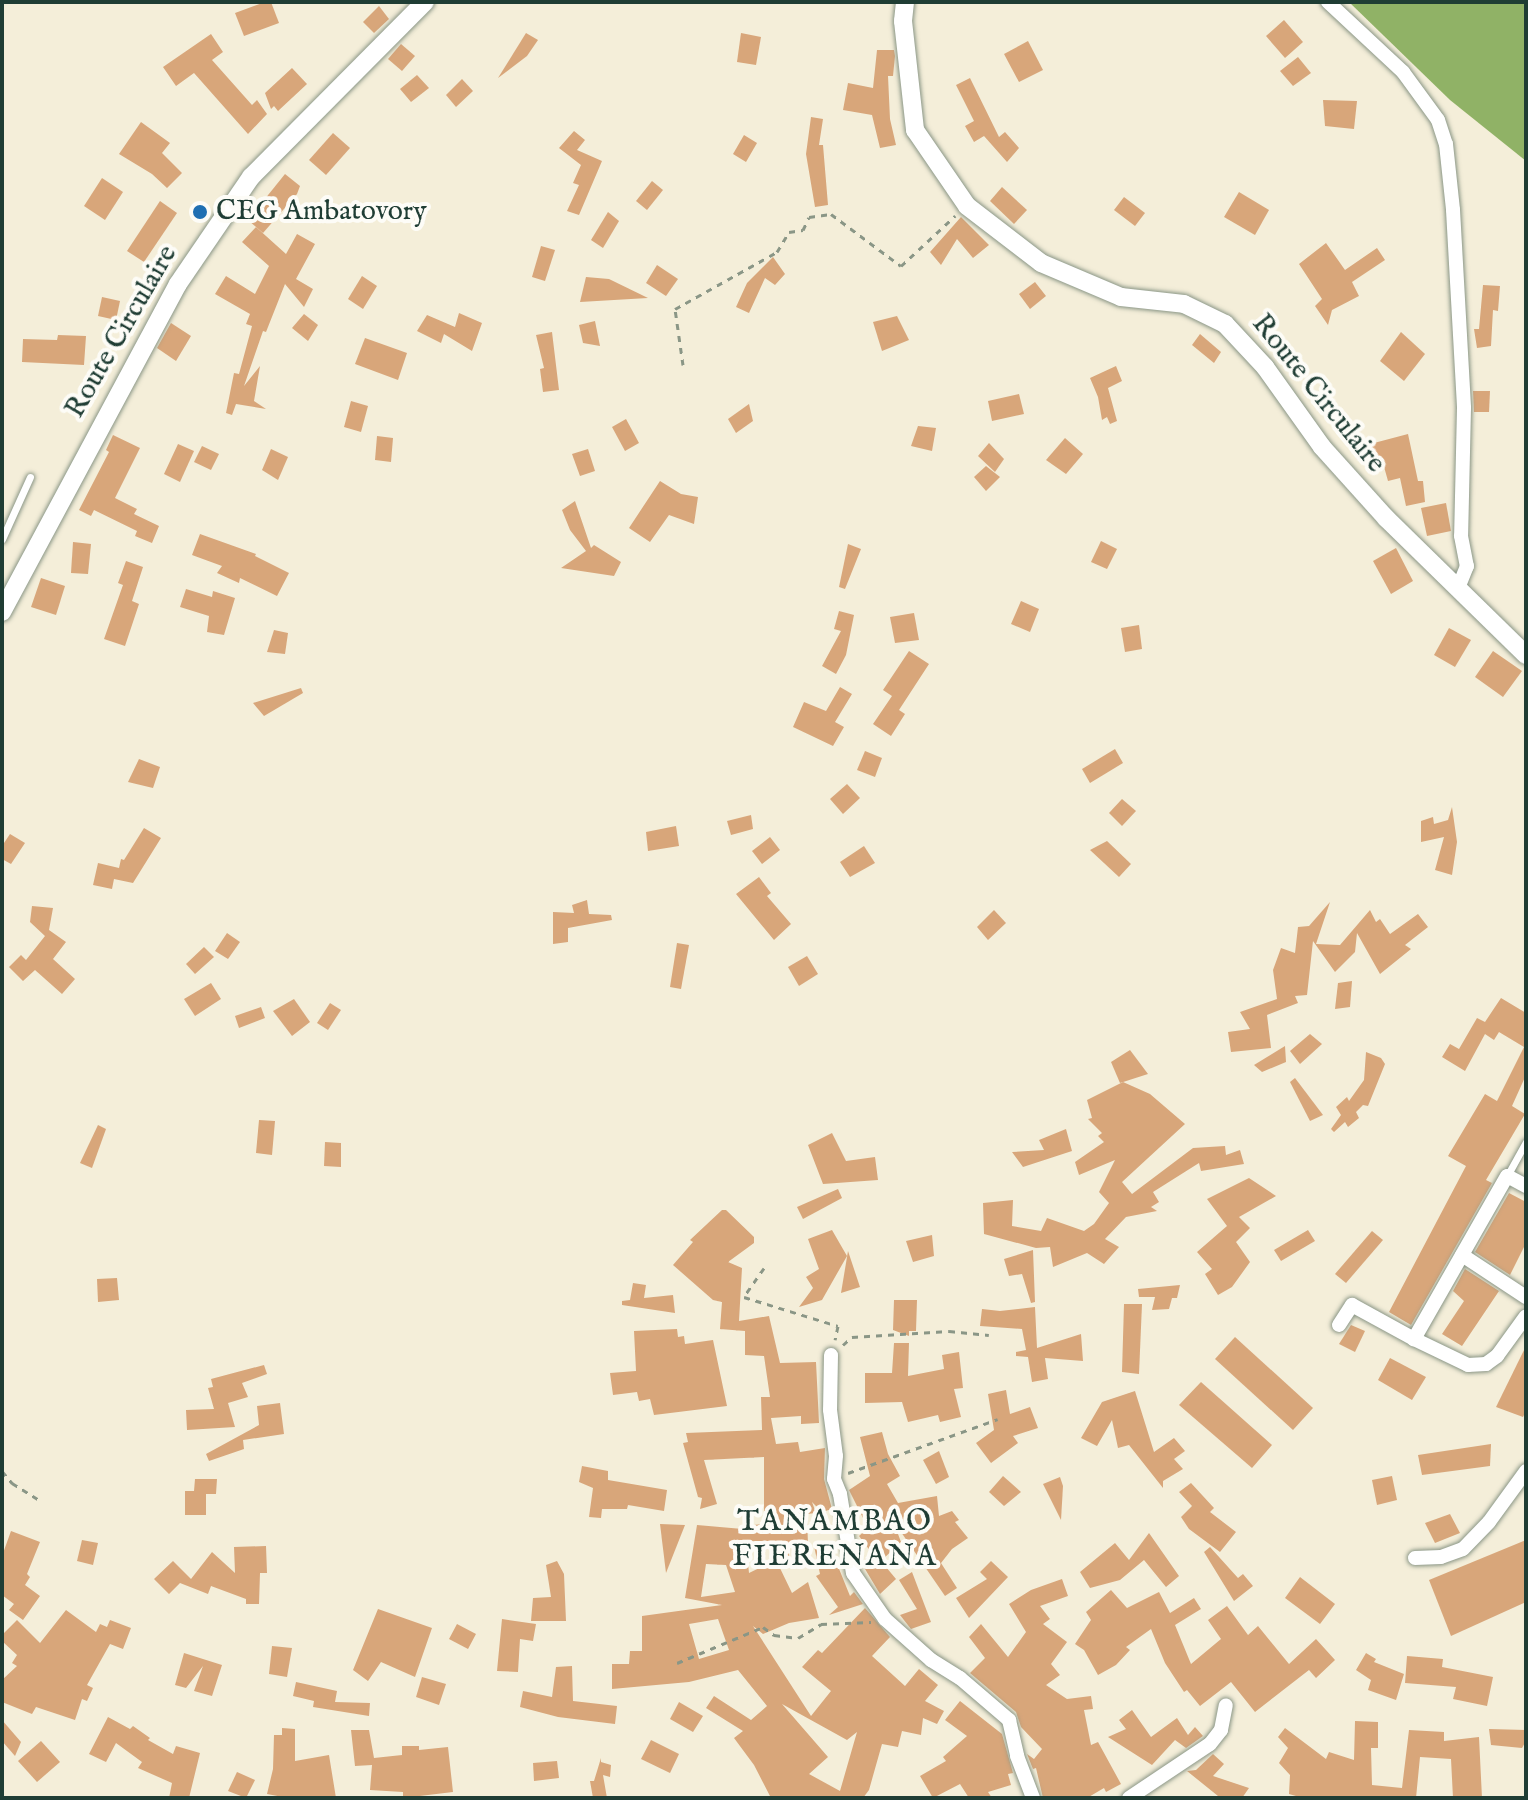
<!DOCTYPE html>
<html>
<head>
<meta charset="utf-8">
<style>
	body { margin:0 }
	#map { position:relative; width:1528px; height:1800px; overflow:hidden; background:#f4eed9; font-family:"IM FELL English",serif }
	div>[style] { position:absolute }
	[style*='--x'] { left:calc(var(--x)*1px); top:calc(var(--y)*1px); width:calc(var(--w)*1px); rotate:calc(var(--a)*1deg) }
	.forest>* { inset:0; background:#90b266 }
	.building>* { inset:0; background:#d8a67a }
	.path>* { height:3px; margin-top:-1.5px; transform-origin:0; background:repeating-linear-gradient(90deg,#8a9686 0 6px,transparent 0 12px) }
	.roads { filter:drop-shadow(0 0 2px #8a9686) drop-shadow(0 0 2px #8a9686) }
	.service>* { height:7px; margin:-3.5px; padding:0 3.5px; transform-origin:3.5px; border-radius:3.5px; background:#fff }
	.minor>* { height:14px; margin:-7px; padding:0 7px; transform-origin:7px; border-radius:7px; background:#fff }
	.tertiary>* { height:18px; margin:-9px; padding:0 9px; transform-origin:9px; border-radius:9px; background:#fff }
	.dots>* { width:22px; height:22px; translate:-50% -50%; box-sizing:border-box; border:4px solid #fdfcf7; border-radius:50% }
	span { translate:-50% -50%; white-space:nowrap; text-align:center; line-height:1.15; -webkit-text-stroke:8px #fdfcf7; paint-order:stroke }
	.poi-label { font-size:28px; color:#1f3d34 }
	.left { translate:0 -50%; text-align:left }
	.street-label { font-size:28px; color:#1f3d34 }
	.neighbourhood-label { font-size:30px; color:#1f3d34; letter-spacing:2px }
	.frame { position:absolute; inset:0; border:4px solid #1f3d34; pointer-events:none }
</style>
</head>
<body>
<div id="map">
	<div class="forest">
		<i style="clip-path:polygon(1349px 2px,1526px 2px,1526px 161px,1450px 100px)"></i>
	</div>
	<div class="building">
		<i style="clip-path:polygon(265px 2px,271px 2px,279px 23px,244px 36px,235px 13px)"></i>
		<i style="clip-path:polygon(379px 6px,389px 19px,374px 33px,363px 22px)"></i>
		<i style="clip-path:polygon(1284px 20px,1303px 42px,1285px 58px,1266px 36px)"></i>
		<i style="clip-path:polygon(526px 33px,538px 40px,527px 56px,498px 78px)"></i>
		<i style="clip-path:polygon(741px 33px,761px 37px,756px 65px,737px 62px)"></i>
		<i style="clip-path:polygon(211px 34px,223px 52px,212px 60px,252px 105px,257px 100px,267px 114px,248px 134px,194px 73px,176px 86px,163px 67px)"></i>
		<i style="clip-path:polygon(1028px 41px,1043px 70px,1019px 82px,1004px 54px)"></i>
		<i style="clip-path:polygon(401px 44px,415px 56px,402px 71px,388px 59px)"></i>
		<i style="clip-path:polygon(877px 50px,894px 50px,895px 56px,893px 76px,888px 76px,890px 119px,896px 145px,880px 148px,872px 115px,843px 110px,848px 83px,873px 88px)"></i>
		<i style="clip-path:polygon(1298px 57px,1311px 73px,1293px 86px,1280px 71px)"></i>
		<i style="clip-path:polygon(292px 68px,307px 84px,278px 111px,274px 106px,271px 109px,265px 93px)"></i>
		<i style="clip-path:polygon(417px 75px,429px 88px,411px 102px,400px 89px)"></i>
		<i style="clip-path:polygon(970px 78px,999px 137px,1005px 132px,1019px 148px,1007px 162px,984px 136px,974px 142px,965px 126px,974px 121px,956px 85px)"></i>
		<i style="clip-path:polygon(462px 79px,473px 91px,456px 107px,446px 95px)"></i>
		<i style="clip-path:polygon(1323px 100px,1357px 101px,1354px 129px,1325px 126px)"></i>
		<i style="clip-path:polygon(811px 117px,823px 119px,819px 145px,823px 145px,828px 205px,815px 207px,806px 154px)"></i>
		<i style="clip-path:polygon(141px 122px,170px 143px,162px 153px,182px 173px,167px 188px,152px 174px,119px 154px)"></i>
		<i style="clip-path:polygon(574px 131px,585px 140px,577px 150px,602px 161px,579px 215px,567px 211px,579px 185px,573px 183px,581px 165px,559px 148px)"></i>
		<i style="clip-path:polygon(333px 133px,350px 148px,326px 175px,309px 160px)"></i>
		<i style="clip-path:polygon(744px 135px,757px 143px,746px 162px,733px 154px)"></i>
		<i style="clip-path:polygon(285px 174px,300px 186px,297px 194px,263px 233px,248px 220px)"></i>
		<i style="clip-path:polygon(102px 178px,123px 192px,105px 220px,84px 206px)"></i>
		<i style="clip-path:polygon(652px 181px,663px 190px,647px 210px,636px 201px)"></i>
		<i style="clip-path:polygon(1002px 187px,1027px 210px,1014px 224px,990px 201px)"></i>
		<i style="clip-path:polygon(1239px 192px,1269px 210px,1255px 235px,1224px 217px)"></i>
		<i style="clip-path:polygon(1124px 197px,1145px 213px,1135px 226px,1114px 210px)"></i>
		<i style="clip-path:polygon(160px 201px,177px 213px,144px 262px,127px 251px)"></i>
		<i style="clip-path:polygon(608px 212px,619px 221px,603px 248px,591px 240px)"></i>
		<i style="clip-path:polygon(961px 217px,989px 245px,973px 258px,957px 239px,941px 265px,930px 252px)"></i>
		<i style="clip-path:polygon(256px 227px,286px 254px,297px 234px,315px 244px,296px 279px,313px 289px,304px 307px,285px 284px,266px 332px,263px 331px,244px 386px,260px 366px,254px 401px,266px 409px,236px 404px,232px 415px,226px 413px,234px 373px,239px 374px,252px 326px,246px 324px,250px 314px,215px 294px,226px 276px,255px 294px,269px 266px,242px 242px)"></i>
		<i style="clip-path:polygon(1326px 243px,1345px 270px,1377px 248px,1385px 260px,1352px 282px,1359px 296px,1332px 310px,1328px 325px,1315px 306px,1322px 299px,1299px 264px)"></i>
		<i style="clip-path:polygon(541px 246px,555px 250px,545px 281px,532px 277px)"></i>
		<i style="clip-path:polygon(773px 257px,785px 274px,775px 285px,765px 278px,749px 313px,736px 307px,747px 283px)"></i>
		<i style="clip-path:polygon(657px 265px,678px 279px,666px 296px,646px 283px)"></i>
		<i style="clip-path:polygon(362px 276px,377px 286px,363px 309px,348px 299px)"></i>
		<i style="clip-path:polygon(586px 277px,609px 279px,648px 298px,580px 302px)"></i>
		<i style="clip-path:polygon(1035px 282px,1046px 296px,1030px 309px,1019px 294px)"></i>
		<i style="clip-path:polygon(1483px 285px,1500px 286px,1498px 311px,1493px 310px,1491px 346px,1477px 348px,1474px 329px,1479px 329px)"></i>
		<i style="clip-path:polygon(102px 297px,120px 301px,116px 320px,98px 316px)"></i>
		<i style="clip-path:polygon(459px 313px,482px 323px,472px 351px,444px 334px,441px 343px,417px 331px,427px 315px,455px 327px)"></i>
		<i style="clip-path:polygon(304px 314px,318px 325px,308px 341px,292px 328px)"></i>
		<i style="clip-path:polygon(897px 316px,909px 340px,882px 351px,873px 322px)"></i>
		<i style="clip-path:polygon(595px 321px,600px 346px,583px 343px,579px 325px)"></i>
		<i style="clip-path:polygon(171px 323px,191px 336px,176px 361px,157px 348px)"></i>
		<i style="clip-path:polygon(552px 332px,559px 390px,543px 392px,540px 369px,544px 368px,536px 335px)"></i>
		<i style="clip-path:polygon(1401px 332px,1425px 354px,1404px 381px,1380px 361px)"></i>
		<i style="clip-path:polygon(1200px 334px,1221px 352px,1214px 363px,1192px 345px)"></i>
		<i style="clip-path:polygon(58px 335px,86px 336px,84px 365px,22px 362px,23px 339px,57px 340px)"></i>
		<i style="clip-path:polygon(365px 338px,407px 353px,398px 380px,355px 364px)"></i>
		<i style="clip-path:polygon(1116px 366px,1122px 381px,1108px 388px,1117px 421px,1110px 424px,1107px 417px,1102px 420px,1098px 397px,1090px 378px)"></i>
		<i style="clip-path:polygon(1473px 391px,1490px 391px,1489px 412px,1474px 412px)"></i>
		<i style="clip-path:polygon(1019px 394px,1024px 414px,992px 421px,988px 401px)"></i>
		<i style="clip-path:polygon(351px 401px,368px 406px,361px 432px,344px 427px)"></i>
		<i style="clip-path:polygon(749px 404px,753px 421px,736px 433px,728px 419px)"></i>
		<i style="clip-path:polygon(626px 419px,639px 443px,625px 451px,612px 427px)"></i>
		<i style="clip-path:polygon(918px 426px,936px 428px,932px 451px,911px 446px)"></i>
		<i style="clip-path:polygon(1408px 434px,1418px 481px,1423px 481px,1425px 502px,1406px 506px,1400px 478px,1388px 481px,1381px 456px,1357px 460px,1355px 448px)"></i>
		<i style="clip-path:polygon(113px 435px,140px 448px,115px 498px,137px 509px,134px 514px,159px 526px,152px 543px,135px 536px,137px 531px,94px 510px,91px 516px,79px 510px,109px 452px,106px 450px)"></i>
		<i style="clip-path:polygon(377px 436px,393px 438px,391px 462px,375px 460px)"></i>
		<i style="clip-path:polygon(1065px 438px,1083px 454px,1066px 474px,1046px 460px)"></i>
		<i style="clip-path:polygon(989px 443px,1004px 459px,995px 472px,978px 456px)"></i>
		<i style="clip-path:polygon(178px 444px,194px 451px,180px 482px,164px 474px)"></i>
		<i style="clip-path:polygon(202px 446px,219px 454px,211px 470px,194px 462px)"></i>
		<i style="clip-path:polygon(271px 449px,288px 457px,278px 480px,262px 470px)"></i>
		<i style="clip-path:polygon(588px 449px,595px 471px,580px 476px,572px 454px)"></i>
		<i style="clip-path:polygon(986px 466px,1000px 477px,986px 491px,974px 477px)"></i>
		<i style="clip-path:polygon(660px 481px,681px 494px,698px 497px,694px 524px,669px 515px,650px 542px,629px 528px)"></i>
		<i style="clip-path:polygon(575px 501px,591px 548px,594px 545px,621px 562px,614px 576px,561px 568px,586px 551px,570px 530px,562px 510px)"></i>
		<i style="clip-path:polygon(1446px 503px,1451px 531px,1427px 536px,1421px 508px)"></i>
		<i style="clip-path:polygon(200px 534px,256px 554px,255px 556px,289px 573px,277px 596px,240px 578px,239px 583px,217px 573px,222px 566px,192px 555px)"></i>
		<i style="clip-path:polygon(1101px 541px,1117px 549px,1107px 569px,1091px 562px)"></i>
		<i style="clip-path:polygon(73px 542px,91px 544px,88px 574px,71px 573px)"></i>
		<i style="clip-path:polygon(848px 544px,861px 549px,845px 589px,839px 587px)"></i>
		<i style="clip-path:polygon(1396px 548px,1413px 581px,1391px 594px,1373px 561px)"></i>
		<i style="clip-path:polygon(126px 561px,143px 567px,132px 601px,139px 604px,125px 646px,104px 639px,123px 585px,118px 583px)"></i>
		<i style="clip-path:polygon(41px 578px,65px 586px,56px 615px,31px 607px)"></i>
		<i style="clip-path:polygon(186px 589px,212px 597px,213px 591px,235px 598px,224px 635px,207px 632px,209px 616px,180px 607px)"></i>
		<i style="clip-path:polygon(1021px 601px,1039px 609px,1030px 632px,1011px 624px)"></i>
		<i style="clip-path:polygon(839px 611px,854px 615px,846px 655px,836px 674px,822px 666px,841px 631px,834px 629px)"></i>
		<i style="clip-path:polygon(914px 613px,919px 640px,895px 643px,890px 617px)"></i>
		<i style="clip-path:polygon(1139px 625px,1142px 649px,1125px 652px,1121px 628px)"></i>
		<i style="clip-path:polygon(1449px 628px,1471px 640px,1455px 667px,1434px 655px)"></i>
		<i style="clip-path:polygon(274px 630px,288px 633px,285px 654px,267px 652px)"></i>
		<i style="clip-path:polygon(909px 651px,929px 664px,899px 710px,905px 714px,891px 736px,873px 724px,892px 696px,883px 690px)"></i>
		<i style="clip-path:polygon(1493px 651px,1522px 671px,1503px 697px,1475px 677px)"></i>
		<i style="clip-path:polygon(840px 687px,852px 694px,835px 722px,844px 727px,833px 746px,793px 727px,804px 702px,826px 711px)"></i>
		<i style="clip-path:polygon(301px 688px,303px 693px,264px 716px,253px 703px)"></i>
		<i style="clip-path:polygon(1115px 749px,1123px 763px,1090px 783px,1082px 769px)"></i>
		<i style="clip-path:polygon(865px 751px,882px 758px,875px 777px,857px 770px)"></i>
		<i style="clip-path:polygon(139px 759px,160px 767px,153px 788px,128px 782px)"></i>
		<i style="clip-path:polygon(847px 784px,860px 798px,843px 814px,830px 799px)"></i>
		<i style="clip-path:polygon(1122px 799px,1136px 811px,1122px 826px,1109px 813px)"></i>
		<i style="clip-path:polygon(1452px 807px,1457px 842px,1452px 875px,1435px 870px,1444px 837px,1421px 842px,1421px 821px,1433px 817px,1434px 824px,1448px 820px)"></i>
		<i style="clip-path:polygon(751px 815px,753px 829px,731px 835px,727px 821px)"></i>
		<i style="clip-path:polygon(676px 826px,679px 846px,648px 851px,646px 832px)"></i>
		<i style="clip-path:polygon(144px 828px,161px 838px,133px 883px,114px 879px,112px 889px,93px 885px,98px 863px,119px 868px,121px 859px,124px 860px)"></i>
		<i style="clip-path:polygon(10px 834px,25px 843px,11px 864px,2px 859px,2px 846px)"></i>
		<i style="clip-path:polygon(770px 837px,780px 850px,762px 864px,752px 851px)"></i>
		<i style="clip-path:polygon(1107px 841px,1131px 864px,1119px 877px,1090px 850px)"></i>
		<i style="clip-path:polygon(864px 846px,875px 863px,850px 877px,840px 862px)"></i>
		<i style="clip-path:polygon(759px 877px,771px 893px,767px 896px,791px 924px,774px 940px,736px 894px)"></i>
		<i style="clip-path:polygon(587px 900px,589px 914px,611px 915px,612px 920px,568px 928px,568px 942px,553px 944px,553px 912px,574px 913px,572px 905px)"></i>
		<i style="clip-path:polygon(1330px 902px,1316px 944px,1340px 945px,1370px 910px,1376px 922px,1380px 919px,1390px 934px,1418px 914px,1428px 927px,1405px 945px,1411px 949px,1380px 974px,1357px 933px,1355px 952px,1335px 972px,1313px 941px,1307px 995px,1295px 996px,1298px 1003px,1267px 1015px,1271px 1048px,1231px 1052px,1228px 1032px,1250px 1029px,1240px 1012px,1277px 999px,1273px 970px,1281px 948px,1295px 953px,1298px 927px,1309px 926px)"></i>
		<i style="clip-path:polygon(32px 906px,53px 908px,49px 930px,66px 942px,53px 959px,75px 979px,62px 994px,35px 970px,23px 981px,9px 967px,21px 955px,26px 960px,45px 936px,30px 922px)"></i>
		<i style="clip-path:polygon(994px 910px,1006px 923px,988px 940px,977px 927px)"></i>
		<i style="clip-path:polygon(227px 933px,240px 942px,228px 959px,215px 951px)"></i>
		<i style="clip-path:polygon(677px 943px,689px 945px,681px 989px,670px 987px)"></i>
		<i style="clip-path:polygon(204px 947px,214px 957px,195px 974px,186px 964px)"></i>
		<i style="clip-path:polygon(807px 956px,818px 974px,799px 986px,788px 967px)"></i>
		<i style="clip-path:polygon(1352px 981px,1350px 1007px,1335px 1009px,1338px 983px)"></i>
		<i style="clip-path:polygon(211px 983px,221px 999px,195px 1016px,184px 999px)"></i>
		<i style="clip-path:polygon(1501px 998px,1526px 1013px,1526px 1075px,1512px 1106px,1525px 1114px,1486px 1180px,1492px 1183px,1411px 1325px,1389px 1312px,1466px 1166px,1448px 1156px,1485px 1094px,1497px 1101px,1524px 1047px,1499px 1032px,1494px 1040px,1485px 1034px,1465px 1071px,1442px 1057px,1450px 1044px,1459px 1049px,1477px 1018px,1485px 1022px)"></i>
		<i style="clip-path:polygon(294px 999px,310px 1022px,292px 1036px,273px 1011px)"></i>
		<i style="clip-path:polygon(330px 1003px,341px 1010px,328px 1030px,317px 1023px)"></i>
		<i style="clip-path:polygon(261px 1007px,265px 1018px,239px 1028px,235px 1016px)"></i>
		<i style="clip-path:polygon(1310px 1034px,1322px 1044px,1300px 1064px,1290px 1051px)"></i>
		<i style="clip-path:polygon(1285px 1046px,1286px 1062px,1262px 1072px,1254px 1065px)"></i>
		<i style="clip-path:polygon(1130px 1050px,1148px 1074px,1120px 1083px,1111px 1062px)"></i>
		<i style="clip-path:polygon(1366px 1052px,1381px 1058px,1385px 1064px,1368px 1106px,1363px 1105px,1356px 1112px,1359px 1118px,1348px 1127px,1345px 1122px,1334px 1132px,1331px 1129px,1341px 1115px,1336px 1107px,1347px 1097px,1349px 1101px,1364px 1080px)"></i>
		<i style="clip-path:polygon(1295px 1078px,1323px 1115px,1310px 1121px,1290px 1082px)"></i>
		<i style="clip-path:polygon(1123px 1082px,1150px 1094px,1185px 1124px,1122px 1182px,1132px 1194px,1193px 1148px,1225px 1146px,1226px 1155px,1240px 1150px,1244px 1164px,1201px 1171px,1199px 1163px,1153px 1192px,1159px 1202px,1151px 1207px,1157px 1211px,1126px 1217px,1105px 1239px,1119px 1247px,1104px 1264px,1087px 1253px,1053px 1267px,1050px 1247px,1036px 1248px,984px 1234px,983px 1203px,1013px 1200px,1012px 1226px,1041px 1231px,1047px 1218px,1084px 1231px,1094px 1224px,1109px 1203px,1099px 1192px,1115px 1160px,1079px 1175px,1075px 1162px,1104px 1142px,1098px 1136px,1102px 1133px,1088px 1119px,1092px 1118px,1087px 1100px)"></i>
		<i style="clip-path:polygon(259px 1120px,275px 1121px,272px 1155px,256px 1153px)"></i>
		<i style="clip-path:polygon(98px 1125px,106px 1129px,92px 1168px,80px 1163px)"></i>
		<i style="clip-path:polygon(1066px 1129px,1072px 1151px,1023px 1167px,1012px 1152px,1044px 1150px,1039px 1140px)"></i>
		<i style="clip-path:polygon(832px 1133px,846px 1161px,875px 1157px,878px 1180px,823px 1184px,808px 1145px)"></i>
		<i style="clip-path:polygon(325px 1142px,341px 1143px,341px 1167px,324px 1166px)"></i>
		<i style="clip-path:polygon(1249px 1178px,1276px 1196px,1239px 1217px,1250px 1228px,1236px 1242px,1250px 1262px,1232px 1287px,1218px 1295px,1205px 1274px,1212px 1269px,1197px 1252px,1227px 1226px,1207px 1199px)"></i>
		<i style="clip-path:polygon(838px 1189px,842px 1198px,803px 1219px,797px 1207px)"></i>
		<i style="clip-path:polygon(1509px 1193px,1526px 1202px,1526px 1243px,1510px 1275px,1475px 1252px)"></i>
		<i style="clip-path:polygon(evenodd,722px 1210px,726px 1210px,754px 1237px,754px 1243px,728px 1262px,742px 1268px,739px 1321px,769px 1316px,780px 1363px,816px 1362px,819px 1423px,801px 1424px,801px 1416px,771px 1418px,776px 1444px,798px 1442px,800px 1452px,825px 1448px,824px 1479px,832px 1509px,822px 1512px,812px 1502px,816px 1513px,807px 1514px,808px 1545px,787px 1546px,790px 1560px,778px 1564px,792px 1593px,808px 1582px,819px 1618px,789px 1623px,763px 1634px,753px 1626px,811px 1716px,831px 1691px,802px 1667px,818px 1650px,822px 1653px,865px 1608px,890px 1637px,872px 1656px,905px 1686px,919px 1669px,938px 1685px,925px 1701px,944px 1711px,937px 1724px,923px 1718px,921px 1735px,902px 1731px,898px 1747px,882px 1744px,869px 1790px,863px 1798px,771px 1798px,754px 1765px,734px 1738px,743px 1731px,706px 1708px,714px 1696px,751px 1720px,767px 1706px,738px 1670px,689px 1682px,612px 1689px,612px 1664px,629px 1664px,630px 1651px,642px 1651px,642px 1616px,722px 1605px,685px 1598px,697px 1525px,754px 1530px,753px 1525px,764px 1524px,764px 1457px,704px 1460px,717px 1504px,700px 1509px,702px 1498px,698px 1497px,683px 1443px,688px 1442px,686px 1433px,762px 1430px,761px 1397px,770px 1397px,764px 1356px,745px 1355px,745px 1331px,720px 1329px,722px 1302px,713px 1300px,673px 1265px,693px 1242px,690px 1240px,722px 1210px,764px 1541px,768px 1541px,774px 1561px,749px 1573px,746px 1544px,764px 1541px,722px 1210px,706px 1564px,726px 1565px,735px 1592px,701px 1597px,706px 1564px,722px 1210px,718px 1619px,729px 1650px,699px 1659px,689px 1624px,718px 1619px,722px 1210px,782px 1704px,847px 1740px,857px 1732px,840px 1791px,809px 1774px,828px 1757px,782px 1704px)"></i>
		<i style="clip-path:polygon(832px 1230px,847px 1256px,822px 1300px,799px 1307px,813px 1288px,806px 1277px,819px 1269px,808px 1239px)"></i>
		<i style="clip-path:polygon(1308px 1230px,1315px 1241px,1281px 1261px,1274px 1250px)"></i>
		<i style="clip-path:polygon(1372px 1231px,1383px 1240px,1346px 1283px,1335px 1274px)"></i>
		<i style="clip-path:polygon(932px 1235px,934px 1256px,913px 1262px,906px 1241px)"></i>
		<i style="clip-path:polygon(1033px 1250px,1035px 1302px,1031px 1303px,1022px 1274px,1009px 1276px,1004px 1259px)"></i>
		<i style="clip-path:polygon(848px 1251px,860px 1287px,841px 1293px)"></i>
		<i style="clip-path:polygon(1465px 1269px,1499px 1291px,1462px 1346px,1442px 1334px,1464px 1301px,1453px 1291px)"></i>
		<i style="clip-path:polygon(117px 1278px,119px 1300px,98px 1302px,97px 1279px)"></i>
		<i style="clip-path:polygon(633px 1283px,646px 1285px,644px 1298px,673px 1295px,675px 1313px,622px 1305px,622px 1301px,630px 1300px)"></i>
		<i style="clip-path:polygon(1180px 1285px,1177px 1298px,1172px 1298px,1169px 1309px,1152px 1310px,1155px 1297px,1139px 1297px,1138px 1289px)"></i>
		<i style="clip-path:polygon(894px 1300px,917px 1300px,916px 1331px,909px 1331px,909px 1336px,893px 1330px)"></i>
		<i style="clip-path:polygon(1124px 1304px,1142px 1304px,1139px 1374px,1122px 1372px)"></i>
		<i style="clip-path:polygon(1035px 1307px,1037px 1348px,1081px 1334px,1083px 1361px,1045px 1358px,1048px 1379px,1032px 1382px,1028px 1357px,1016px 1356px,1016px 1352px,1026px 1350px,1022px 1329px,980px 1326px,982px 1309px,1000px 1311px)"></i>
		<i style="clip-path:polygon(1351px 1325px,1365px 1331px,1355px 1352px,1339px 1344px)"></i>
		<i style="clip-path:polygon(677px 1329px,678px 1337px,684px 1336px,685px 1344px,713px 1340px,727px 1406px,654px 1415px,650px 1399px,639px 1401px,637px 1392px,613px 1395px,610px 1373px,636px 1371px,634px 1331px)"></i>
		<i style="clip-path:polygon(1235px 1337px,1313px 1408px,1293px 1430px,1215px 1359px)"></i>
		<i style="clip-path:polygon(894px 1343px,909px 1343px,908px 1376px,944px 1369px,942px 1355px,959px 1352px,963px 1388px,954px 1389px,961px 1417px,940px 1422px,938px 1415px,908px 1422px,902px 1402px,865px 1403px,865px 1373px,892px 1373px)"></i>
		<i style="clip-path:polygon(1526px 1346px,1526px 1411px,1523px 1417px,1496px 1407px)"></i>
		<i style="clip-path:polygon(1390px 1358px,1426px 1377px,1412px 1400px,1378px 1380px)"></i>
		<i style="clip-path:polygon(264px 1365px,267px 1374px,242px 1383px,248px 1397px,228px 1403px,235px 1427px,187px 1430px,186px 1410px,214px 1409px,208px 1388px,213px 1387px,211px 1379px)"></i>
		<i style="clip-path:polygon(1201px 1382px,1272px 1445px,1252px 1468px,1179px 1405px)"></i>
		<i style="clip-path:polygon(1006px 1390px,1010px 1414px,1030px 1407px,1038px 1428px,1013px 1436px,1018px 1443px,991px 1463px,976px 1443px,994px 1430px,988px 1394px)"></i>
		<i style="clip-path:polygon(1135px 1391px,1154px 1452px,1174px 1438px,1185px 1451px,1174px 1459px,1183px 1469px,1163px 1481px,1163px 1488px,1129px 1445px,1118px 1448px,1112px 1420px,1097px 1446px,1081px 1438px,1102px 1402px)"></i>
		<i style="clip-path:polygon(280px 1403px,284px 1434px,243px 1440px,244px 1449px,209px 1461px,206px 1454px,259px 1425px,257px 1406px)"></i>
		<i style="clip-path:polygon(882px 1432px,888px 1454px,900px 1476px,887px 1484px,898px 1503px,937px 1496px,939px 1516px,952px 1511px,959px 1520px,955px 1522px,968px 1538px,952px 1549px,941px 1563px,957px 1588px,945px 1596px,901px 1532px,898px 1534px,901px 1542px,881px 1561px,896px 1579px,880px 1594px,862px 1564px,871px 1552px,859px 1536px,868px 1528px,849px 1490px,870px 1476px,860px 1437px)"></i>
		<i style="clip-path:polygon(1491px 1444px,1490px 1466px,1422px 1475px,1418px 1455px)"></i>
		<i style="clip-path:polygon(939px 1451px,949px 1477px,936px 1484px,923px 1460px)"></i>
		<i style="clip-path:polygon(582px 1466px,608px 1471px,608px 1480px,667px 1490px,664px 1511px,628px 1505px,627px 1509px,602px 1509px,601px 1518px,589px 1517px,593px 1488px,579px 1482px)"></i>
		<i style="clip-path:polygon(1003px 1476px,1021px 1492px,1004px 1506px,989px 1492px)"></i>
		<i style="clip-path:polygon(1392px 1476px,1397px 1500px,1377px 1505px,1372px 1480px)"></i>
		<i style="clip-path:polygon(1060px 1477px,1063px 1486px,1061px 1520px,1043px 1484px)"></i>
		<i style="clip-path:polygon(195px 1479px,217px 1479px,216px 1494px,206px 1494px,206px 1515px,185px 1515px,185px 1491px,194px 1491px)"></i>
		<i style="clip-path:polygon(1191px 1483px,1214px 1508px,1210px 1512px,1236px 1532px,1220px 1552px,1189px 1529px,1181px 1517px,1192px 1506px,1179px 1492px)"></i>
		<i style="clip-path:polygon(1450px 1514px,1460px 1533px,1435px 1543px,1425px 1523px)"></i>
		<i style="clip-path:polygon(660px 1524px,685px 1525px,666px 1573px)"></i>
		<i style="clip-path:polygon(11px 1531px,40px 1542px,27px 1574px,30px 1577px,25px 1585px,40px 1596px,23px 1620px,9px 1610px,14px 1604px,2px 1595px,2px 1556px)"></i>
		<i style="clip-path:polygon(1149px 1533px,1179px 1576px,1166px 1587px,1144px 1560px,1120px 1580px,1090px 1588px,1080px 1572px,1115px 1543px,1129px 1560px)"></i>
		<i style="clip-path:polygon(82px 1540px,98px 1543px,93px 1565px,77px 1561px)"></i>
		<i style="clip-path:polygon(1526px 1540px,1526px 1602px,1451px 1636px,1429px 1580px)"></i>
		<i style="clip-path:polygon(829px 1544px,850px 1596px,854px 1592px,863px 1604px,829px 1615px,838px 1607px,816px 1576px,820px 1574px,814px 1546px)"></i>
		<i style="clip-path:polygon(266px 1546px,267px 1573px,260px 1573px,259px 1604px,246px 1604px,246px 1599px,211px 1586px,208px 1594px,180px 1583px,169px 1594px,154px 1579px,173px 1561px,191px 1579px,212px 1552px,235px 1573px,234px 1547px)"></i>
		<i style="clip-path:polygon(1210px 1547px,1238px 1578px,1243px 1574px,1253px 1586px,1234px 1601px,1204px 1552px)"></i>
		<i style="clip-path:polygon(557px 1561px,564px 1574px,566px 1621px,531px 1621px,533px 1598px,551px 1597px,546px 1565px)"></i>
		<i style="clip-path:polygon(991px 1561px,1008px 1577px,969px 1618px,956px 1598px,987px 1579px,980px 1572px)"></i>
		<i style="clip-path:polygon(912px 1572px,931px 1622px,911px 1629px,900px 1615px,917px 1609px,899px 1580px)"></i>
		<i style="clip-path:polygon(1300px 1577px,1335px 1604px,1320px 1624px,1285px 1598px)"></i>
		<i style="clip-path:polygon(1062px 1579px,1068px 1596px,1040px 1606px,1050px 1619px,1043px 1624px,1067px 1642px,1051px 1664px,1060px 1675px,1046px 1685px,1067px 1699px,1091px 1696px,1093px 1709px,1084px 1710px,1091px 1745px,1098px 1742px,1121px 1784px,1106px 1792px,1104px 1788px,1087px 1798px,1043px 1798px,1036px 1768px,1033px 1769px,1027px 1754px,1034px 1759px,1042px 1749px,1021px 1727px,1016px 1712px,970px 1673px,985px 1658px,969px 1637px,981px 1624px,1008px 1657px,1026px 1632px,1009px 1604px,1031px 1590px)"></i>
		<i style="clip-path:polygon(1111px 1590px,1127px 1608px,1159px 1592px,1170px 1613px,1194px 1598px,1201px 1609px,1175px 1625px,1191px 1664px,1221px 1639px,1208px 1620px,1227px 1606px,1248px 1635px,1258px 1626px,1289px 1664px,1316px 1639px,1335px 1660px,1316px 1678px,1309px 1670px,1255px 1712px,1231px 1682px,1200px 1706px,1187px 1690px,1184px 1692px,1165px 1663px,1151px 1629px,1126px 1647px,1130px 1650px,1116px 1665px,1098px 1675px,1084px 1650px,1075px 1644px,1091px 1620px,1086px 1612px)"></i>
		<i style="clip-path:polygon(378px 1609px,432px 1628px,415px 1677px,381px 1662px,368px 1681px,353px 1670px)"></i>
		<i style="clip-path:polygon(66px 1610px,96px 1632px,100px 1624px,107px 1627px,110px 1620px,131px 1628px,123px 1649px,110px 1644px,87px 1685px,93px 1688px,87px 1701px,82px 1699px,75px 1720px,36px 1707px,32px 1714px,2px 1702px,2px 1680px,17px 1666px,12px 1663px,17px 1655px,2px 1641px,2px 1635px,17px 1620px,40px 1643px)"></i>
		<i style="clip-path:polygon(502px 1619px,536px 1624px,533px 1641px,520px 1639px,518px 1672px,497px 1671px)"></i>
		<i style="clip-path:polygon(457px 1624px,476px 1634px,468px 1649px,449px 1639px)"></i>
		<i style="clip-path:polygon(272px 1646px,292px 1648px,287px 1677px,269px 1674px)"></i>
		<i style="clip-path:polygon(184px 1653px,222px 1665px,212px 1696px,194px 1691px,203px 1666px,186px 1688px,175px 1685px)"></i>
		<i style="clip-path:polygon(1366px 1653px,1376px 1659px,1374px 1662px,1404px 1674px,1396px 1700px,1368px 1690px,1371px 1680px,1356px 1670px)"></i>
		<i style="clip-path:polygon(1407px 1656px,1443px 1659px,1442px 1667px,1493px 1677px,1487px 1706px,1453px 1699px,1456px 1687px,1405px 1683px)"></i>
		<i style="clip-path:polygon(572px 1666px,573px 1701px,617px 1706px,615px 1724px,558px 1717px,520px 1707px,523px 1691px,552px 1697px,556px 1667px)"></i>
		<i style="clip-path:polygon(422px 1677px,446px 1684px,439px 1705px,416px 1697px)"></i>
		<i style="clip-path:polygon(296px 1682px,337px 1691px,335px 1702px,370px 1703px,369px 1716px,313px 1707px,314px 1701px,293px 1696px)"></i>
		<i style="clip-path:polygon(960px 1701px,1002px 1734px,1013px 1773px,1008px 1774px,1011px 1785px,988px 1792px,992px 1798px,969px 1798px,960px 1784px,933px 1798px,920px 1776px,946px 1761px,943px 1757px,967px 1736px,945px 1720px)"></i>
		<i style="clip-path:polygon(679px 1702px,703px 1716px,693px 1732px,670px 1719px)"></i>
		<i style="clip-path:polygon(1132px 1710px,1151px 1737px,1177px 1718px,1188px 1735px,1195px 1727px,1203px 1736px,1186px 1748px,1175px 1740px,1152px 1765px,1108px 1737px,1126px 1729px,1119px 1720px)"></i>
		<i style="clip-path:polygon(108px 1717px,130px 1729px,133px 1726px,150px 1738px,148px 1740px,173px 1754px,176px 1746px,200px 1753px,189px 1798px,169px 1798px,172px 1783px,138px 1768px,142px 1762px,116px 1743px,106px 1762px,89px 1754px)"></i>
		<i style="clip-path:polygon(2px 1720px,21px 1742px,15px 1756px,2px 1741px)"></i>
		<i style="clip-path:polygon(1355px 1721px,1378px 1722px,1378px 1748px,1371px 1748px,1372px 1785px,1402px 1788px,1409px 1730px,1444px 1732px,1444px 1741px,1479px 1737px,1482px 1798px,1453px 1798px,1451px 1759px,1420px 1757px,1416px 1798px,1303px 1798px,1289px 1794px,1290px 1775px,1279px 1763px,1288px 1748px,1278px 1737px,1285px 1728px,1326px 1759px,1329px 1752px,1354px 1760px)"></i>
		<i style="clip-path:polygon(282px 1728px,295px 1729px,295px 1761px,329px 1755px,336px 1798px,288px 1798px,267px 1794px,273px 1769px,274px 1735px,282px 1735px)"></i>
		<i style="clip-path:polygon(1489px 1729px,1526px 1730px,1526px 1741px,1522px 1748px,1491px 1745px)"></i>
		<i style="clip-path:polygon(351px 1730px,369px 1730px,374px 1758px,402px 1755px,402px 1746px,419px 1746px,419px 1750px,448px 1747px,453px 1792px,403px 1798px,403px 1792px,370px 1790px,372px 1765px,355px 1766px)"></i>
		<i style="clip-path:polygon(651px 1740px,679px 1754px,670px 1773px,641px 1759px)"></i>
		<i style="clip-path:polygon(41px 1741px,60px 1762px,37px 1782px,18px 1761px)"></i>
		<i style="clip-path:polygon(1213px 1754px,1224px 1764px,1213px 1776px,1249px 1788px,1242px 1798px,1218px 1796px,1187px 1771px,1196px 1770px)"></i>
		<i style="clip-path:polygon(601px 1758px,601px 1762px,611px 1765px,610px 1777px,603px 1775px,607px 1798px,593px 1798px,590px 1781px,594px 1781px)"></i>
		<i style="clip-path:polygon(557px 1761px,559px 1778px,534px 1781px,533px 1763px)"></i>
		<i style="clip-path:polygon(237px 1772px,255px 1780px,246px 1798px,228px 1791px)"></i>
	</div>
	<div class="path">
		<i style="--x:683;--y:365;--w:57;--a:-98.1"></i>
		<i style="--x:675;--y:309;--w:117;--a:-29.2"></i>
		<i style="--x:777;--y:252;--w:23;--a:-59"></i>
		<i style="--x:789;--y:232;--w:14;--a:-8"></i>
		<i style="--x:803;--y:230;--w:14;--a:-65"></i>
		<i style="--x:809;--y:217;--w:22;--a:-8"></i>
		<i style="--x:831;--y:214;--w:87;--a:36.6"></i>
		<i style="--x:901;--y:266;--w:74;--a:-42.8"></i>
		<i style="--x:764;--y:1268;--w:35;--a:125"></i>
		<i style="--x:744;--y:1297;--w:98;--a:17.1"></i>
		<i style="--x:838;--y:1326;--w:14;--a:102"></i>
		<i style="--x:843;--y:1345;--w:12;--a:-42"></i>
		<i style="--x:852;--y:1337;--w:97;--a:-3.5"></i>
		<i style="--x:949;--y:1331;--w:40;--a:5.7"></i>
		<i style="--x:2;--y:1471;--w:16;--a:50"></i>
		<i style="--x:12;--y:1483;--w:34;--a:32"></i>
		<i style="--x:848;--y:1473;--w:159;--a:-19.8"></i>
		<i style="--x:677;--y:1663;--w:93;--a:-22.7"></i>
		<i style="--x:763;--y:1627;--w:14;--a:36"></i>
		<i style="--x:774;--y:1635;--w:24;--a:7"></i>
		<i style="--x:798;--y:1638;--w:27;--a:-31"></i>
		<i style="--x:821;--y:1624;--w:50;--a:-2.3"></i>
	</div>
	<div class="roads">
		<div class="service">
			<i style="--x:2;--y:539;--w:68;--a:-65.7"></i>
			<i style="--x:1507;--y:1176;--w:39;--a:-61"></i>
		</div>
		<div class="minor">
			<i style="--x:1328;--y:2;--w:103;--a:43"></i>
			<i style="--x:1403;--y:72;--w:59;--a:53.9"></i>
			<i style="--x:1438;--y:120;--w:25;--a:72"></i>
			<i style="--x:1446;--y:144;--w:66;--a:83.9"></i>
			<i style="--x:1453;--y:210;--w:198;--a:86.8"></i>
			<i style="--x:1464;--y:408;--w:128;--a:91.3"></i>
			<i style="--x:1461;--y:536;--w:31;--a:79"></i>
			<i style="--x:1467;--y:566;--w:22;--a:112"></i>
			<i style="--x:1526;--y:1186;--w:21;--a:-152"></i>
			<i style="--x:1507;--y:1176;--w:188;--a:119.7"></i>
			<i style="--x:1414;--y:1339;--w:60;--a:25.7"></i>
			<i style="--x:1468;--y:1365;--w:18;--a:-3"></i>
			<i style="--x:1486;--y:1364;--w:14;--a:-36"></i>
			<i style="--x:1497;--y:1356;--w:49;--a:-54.1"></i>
			<i style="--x:1462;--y:1255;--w:77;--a:33.3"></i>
			<i style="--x:1339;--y:1325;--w:24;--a:-57"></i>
			<i style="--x:1352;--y:1305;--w:71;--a:28.7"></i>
			<i style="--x:831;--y:1355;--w:55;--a:91"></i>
			<i style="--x:830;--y:1410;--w:46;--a:82.6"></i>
			<i style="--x:836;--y:1456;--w:23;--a:95"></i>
			<i style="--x:834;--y:1479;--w:16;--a:68"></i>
			<i style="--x:840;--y:1494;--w:80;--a:80.7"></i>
			<i style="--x:853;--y:1573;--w:56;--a:55.2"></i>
			<i style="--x:885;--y:1619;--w:62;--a:41.7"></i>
			<i style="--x:931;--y:1660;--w:34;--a:32"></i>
			<i style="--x:960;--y:1678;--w:65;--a:40.6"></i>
			<i style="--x:1009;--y:1720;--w:37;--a:77"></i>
			<i style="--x:1017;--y:1756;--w:45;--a:69.1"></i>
			<i style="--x:1415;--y:1558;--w:26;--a:-2"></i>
			<i style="--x:1441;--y:1557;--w:23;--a:-20"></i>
			<i style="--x:1463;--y:1549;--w:37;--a:-46"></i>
			<i style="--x:1489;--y:1522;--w:63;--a:-54"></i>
			<i style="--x:1129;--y:1798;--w:97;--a:-33.7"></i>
			<i style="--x:1210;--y:1744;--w:18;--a:-52"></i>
			<i style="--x:1221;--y:1730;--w:25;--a:-79"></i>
		</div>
		<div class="tertiary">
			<i style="--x:905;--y:2;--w:19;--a:96"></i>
			<i style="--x:903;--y:21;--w:110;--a:83.7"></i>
			<i style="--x:915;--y:130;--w:92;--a:55.6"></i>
			<i style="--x:967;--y:206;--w:93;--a:37.6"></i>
			<i style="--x:1041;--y:263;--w:87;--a:23"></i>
			<i style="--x:1121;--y:297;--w:63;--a:6.3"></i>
			<i style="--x:1184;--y:304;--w:46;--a:26"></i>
			<i style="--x:1225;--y:324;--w:59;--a:47.1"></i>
			<i style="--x:1265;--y:367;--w:98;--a:54.5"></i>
			<i style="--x:1322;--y:447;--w:96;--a:48"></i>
			<i style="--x:1386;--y:518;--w:196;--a:44.4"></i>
			<i style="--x:2;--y:612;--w:372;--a:-61.8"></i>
			<i style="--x:178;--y:284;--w:130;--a:-55.7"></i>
			<i style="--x:251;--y:177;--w:247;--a:-45.2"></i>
		</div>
	</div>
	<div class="dots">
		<i style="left:200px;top:212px;background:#1f6fb2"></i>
	</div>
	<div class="poi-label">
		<span class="left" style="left:216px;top:212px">CEG Ambatovory</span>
	</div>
	<div class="street-label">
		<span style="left:122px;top:332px;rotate:-60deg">Route Circulaire</span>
		<span style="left:1318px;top:394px;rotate:51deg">Route Circulaire</span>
	</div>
	<div class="neighbourhood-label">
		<span style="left:835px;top:1539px">TANAMBAO<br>FIERENANA</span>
	</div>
	<div class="frame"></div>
</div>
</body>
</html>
